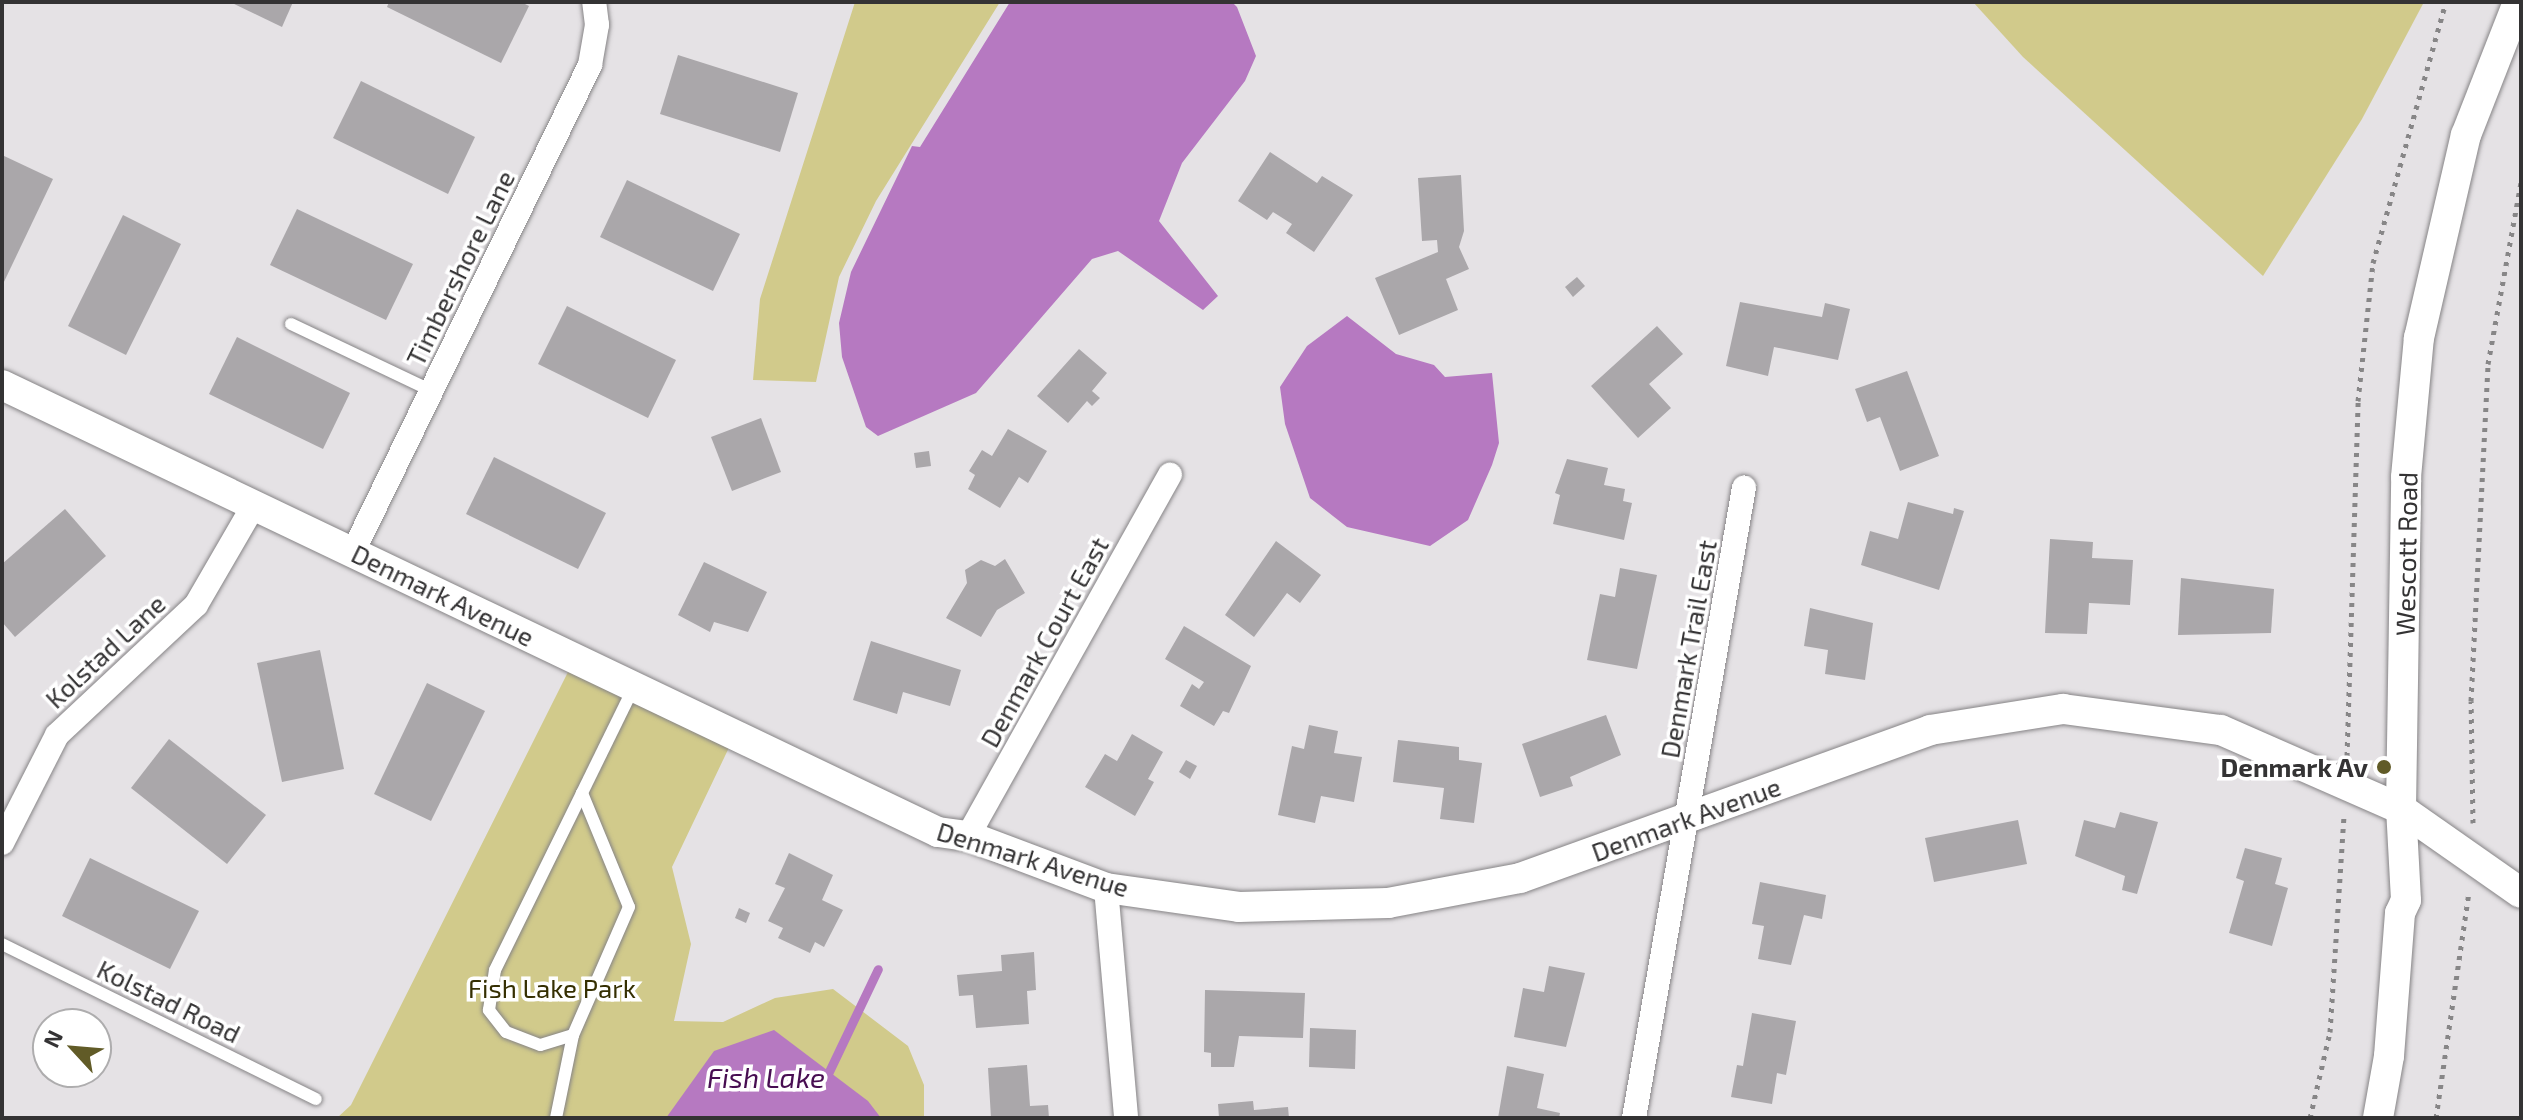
<!DOCTYPE html>
<html>
<head>
<meta charset="utf-8">
<style>
	body { margin:0 }
	#map { position:relative; width:2523px; height:1120px; overflow:hidden; background:#e5e2e5; font-family:"Exo 2",sans-serif }
	div>[style] { position:absolute }
	[style*='--x'] { left:calc(var(--x)*1px); top:calc(var(--y)*1px); width:calc(var(--w)*1px); rotate:calc(var(--a)*1deg) }
	.green>* { inset:0; background:#d1ca8b }
	.water>* { inset:0; background:#b679c1 }
	.stream>* { height:9px; margin:-4.5px; padding:0 4.5px; transform-origin:4.5px; border-radius:4.5px; background:#b679c1 }
	.building>* { inset:0; background:#aaa7aa }
	.path>* { height:5px; margin-top:-2.5px; transform-origin:0; background:repeating-linear-gradient(90deg,#878687 0 4px,transparent 0 10px) }
	.roads { filter:drop-shadow(0 0 2px #868486) drop-shadow(0 0 2px #868486) }
	.service>* { height:12px; margin:-6px; padding:0 6px; transform-origin:6px; border-radius:6px; background:#fff }
	.minor>* { height:24px; margin:-12px; padding:0 12px; transform-origin:12px; border-radius:12px; background:#fff }
	.tertiary>* { height:30px; margin:-15px; padding:0 15px; transform-origin:15px; border-radius:15px; background:#fff }
	.dots>* { width:22px; height:22px; translate:-50% -50%; box-sizing:border-box; border:4px solid #fff; border-radius:50% }
	span { translate:-50% -50%; white-space:nowrap; text-align:center; line-height:1.15; -webkit-text-stroke:7px #fff; paint-order:stroke }
	.street-label { font-size:26px; color:#343334 }
	.poi-label { font-size:26px; color:#343334; font-weight:700 }
	.right { translate:-100% -50%; text-align:right }
	.park-label { font-size:26px; color:#352f02 }
	.water-label { font-size:28px; color:#480e52; font-style:italic }
	.frame { position:absolute; inset:0; border:4px solid #343334; pointer-events:none }
	.north { position:absolute; left:32px; top:1008px; width:80px; height:80px; box-sizing:border-box; background:#fff; border:2px solid #aeadae; border-radius:50%; rotate:296deg; font-size:22px; font-weight:700; line-height:32px; text-align:center; color:#343334 }
	.north::after { content:''; display:block; margin:auto; width:28px; height:36px; background:#615b27; clip-path:polygon(50% 0,100% 100%,50% 72%,0 100%) }
</style>
</head>
<body>
<div id="map">
	<div class="green">
		<i style="clip-path:polygon(855px 2px,1000px 2px,876px 201px,839px 277px,816px 382px,753px 380px,760px 299px)"></i>
		<i style="clip-path:polygon(1973px 2px,2424px 2px,2362px 119px,2263px 276px,2023px 57px)"></i>
		<i style="clip-path:polygon(568px 672px,735px 735px,672px 867px,691px 944px,674px 1021px,723px 1022px,775px 998px,833px 989px,908px 1046px,924px 1085px,924px 1118px,337px 1118px,351px 1105px)"></i>
	</div>
	<div class="water">
		<i style="clip-path:polygon(1010px 2px,1232px 2px,1237px 7px,1256px 56px,1245px 81px,1182px 163px,1159px 221px,1218px 296px,1203px 310px,1118px 251px,1092px 259px,976px 393px,878px 436px,866px 427px,842px 357px,839px 323px,851px 272px,912px 146px,920px 147px)"></i>
		<i style="clip-path:polygon(1347px 316px,1396px 354px,1434px 365px,1445px 377px,1492px 373px,1499px 443px,1492px 465px,1468px 520px,1430px 546px,1347px 527px,1310px 498px,1285px 424px,1280px 387px,1307px 346px)"></i>
		<i style="clip-path:polygon(774px 1030px,868px 1101px,881px 1118px,666px 1118px,714px 1051px)"></i>
	</div>
	<div class="stream">
		<i style="--x:824;--y:1082;--w:125;--a:-64.5"></i>
	</div>
	<div class="building">
		<i style="clip-path:polygon(230px 2px,293px 2px,282px 27px)"></i>
		<i style="clip-path:polygon(389px 2px,521px 2px,529px 6px,501px 63px,387px 7px)"></i>
		<i style="clip-path:polygon(678px 55px,798px 93px,780px 152px,660px 114px)"></i>
		<i style="clip-path:polygon(361px 81px,475px 137px,448px 194px,333px 138px)"></i>
		<i style="clip-path:polygon(1270px 152px,1317px 183px,1322px 176px,1353px 195px,1314px 252px,1286px 233px,1292px 224px,1273px 212px,1267px 220px,1238px 201px)"></i>
		<i style="clip-path:polygon(2px 155px,53px 179px,2px 286px)"></i>
		<i style="clip-path:polygon(1461px 175px,1464px 231px,1459px 247px,1469px 269px,1446px 279px,1458px 310px,1399px 335px,1375px 278px,1438px 252px,1437px 240px,1422px 241px,1418px 178px)"></i>
		<i style="clip-path:polygon(627px 180px,740px 234px,713px 291px,600px 237px)"></i>
		<i style="clip-path:polygon(297px 209px,413px 264px,386px 320px,270px 265px)"></i>
		<i style="clip-path:polygon(123px 215px,181px 244px,126px 355px,68px 326px)"></i>
		<i style="clip-path:polygon(1577px 277px,1585px 286px,1573px 297px,1565px 287px)"></i>
		<i style="clip-path:polygon(1740px 302px,1822px 317px,1825px 303px,1850px 309px,1838px 360px,1774px 347px,1768px 376px,1726px 366px)"></i>
		<i style="clip-path:polygon(567px 306px,676px 360px,648px 418px,538px 364px)"></i>
		<i style="clip-path:polygon(1657px 326px,1683px 354px,1649px 384px,1671px 408px,1638px 438px,1591px 386px)"></i>
		<i style="clip-path:polygon(237px 337px,350px 393px,323px 449px,209px 394px)"></i>
		<i style="clip-path:polygon(1079px 349px,1107px 373px,1092px 391px,1100px 398px,1092px 406px,1087px 401px,1068px 423px,1037px 396px)"></i>
		<i style="clip-path:polygon(1907px 371px,1939px 456px,1900px 471px,1880px 417px,1867px 422px,1855px 389px)"></i>
		<i style="clip-path:polygon(761px 418px,781px 472px,732px 491px,711px 437px)"></i>
		<i style="clip-path:polygon(1008px 429px,1047px 451px,1028px 483px,1019px 477px,1000px 508px,968px 489px,975px 475px,969px 471px,982px 450px,992px 456px)"></i>
		<i style="clip-path:polygon(929px 451px,931px 466px,916px 468px,914px 453px)"></i>
		<i style="clip-path:polygon(494px 457px,606px 513px,578px 569px,466px 514px)"></i>
		<i style="clip-path:polygon(1567px 459px,1608px 468px,1604px 485px,1625px 489px,1623px 501px,1632px 503px,1624px 540px,1553px 524px,1560px 495px,1555px 493px)"></i>
		<i style="clip-path:polygon(1908px 502px,1953px 514px,1954px 508px,1964px 511px,1939px 590px,1861px 565px,1870px 531px,1898px 539px)"></i>
		<i style="clip-path:polygon(65px 509px,106px 556px,15px 637px,2px 622px,2px 564px)"></i>
		<i style="clip-path:polygon(2050px 539px,2093px 542px,2092px 558px,2133px 560px,2130px 605px,2089px 603px,2087px 634px,2045px 633px)"></i>
		<i style="clip-path:polygon(1276px 541px,1321px 575px,1300px 603px,1287px 593px,1254px 637px,1225px 615px)"></i>
		<i style="clip-path:polygon(1005px 559px,1025px 593px,997px 610px,981px 637px,946px 618px,967px 583px,965px 570px,981px 560px,995px 566px)"></i>
		<i style="clip-path:polygon(704px 562px,767px 592px,748px 632px,714px 622px,710px 632px,678px 615px)"></i>
		<i style="clip-path:polygon(1620px 568px,1657px 575px,1637px 669px,1587px 660px,1600px 594px,1615px 597px)"></i>
		<i style="clip-path:polygon(2181px 578px,2274px 589px,2271px 633px,2178px 635px)"></i>
		<i style="clip-path:polygon(1810px 608px,1873px 623px,1865px 680px,1825px 674px,1828px 650px,1804px 646px)"></i>
		<i style="clip-path:polygon(1184px 626px,1251px 666px,1229px 713px,1223px 711px,1214px 726px,1180px 706px,1192px 684px,1199px 689px,1204px 682px,1165px 659px)"></i>
		<i style="clip-path:polygon(871px 641px,961px 670px,950px 706px,903px 692px,897px 714px,853px 700px)"></i>
		<i style="clip-path:polygon(320px 650px,344px 769px,282px 782px,257px 663px)"></i>
		<i style="clip-path:polygon(427px 683px,485px 711px,431px 821px,374px 794px)"></i>
		<i style="clip-path:polygon(1606px 715px,1621px 755px,1570px 777px,1573px 786px,1540px 797px,1522px 744px)"></i>
		<i style="clip-path:polygon(1309px 725px,1338px 731px,1334px 753px,1362px 757px,1354px 802px,1321px 796px,1315px 823px,1278px 815px,1292px 746px,1304px 749px)"></i>
		<i style="clip-path:polygon(1132px 734px,1163px 752px,1148px 779px,1154px 782px,1135px 816px,1085px 787px,1105px 754px,1117px 761px)"></i>
		<i style="clip-path:polygon(169px 739px,266px 815px,227px 864px,131px 788px)"></i>
		<i style="clip-path:polygon(1398px 740px,1459px 747px,1459px 760px,1482px 763px,1474px 823px,1440px 819px,1444px 788px,1393px 782px)"></i>
		<i style="clip-path:polygon(1186px 760px,1197px 766px,1190px 779px,1179px 772px)"></i>
		<i style="clip-path:polygon(2120px 812px,2158px 822px,2137px 894px,2122px 890px,2125px 876px,2075px 856px,2084px 820px,2115px 828px)"></i>
		<i style="clip-path:polygon(2018px 820px,2027px 864px,1934px 882px,1925px 838px)"></i>
		<i style="clip-path:polygon(2245px 848px,2282px 858px,2275px 884px,2288px 888px,2272px 946px,2229px 933px,2244px 881px,2236px 878px)"></i>
		<i style="clip-path:polygon(789px 853px,833px 875px,822px 900px,843px 910px,824px 947px,815px 942px,810px 953px,778px 938px,783px 928px,768px 921px,785px 888px,775px 884px)"></i>
		<i style="clip-path:polygon(90px 858px,199px 911px,170px 969px,62px 916px)"></i>
		<i style="clip-path:polygon(1760px 882px,1826px 895px,1822px 919px,1804px 915px,1791px 965px,1758px 959px,1764px 926px,1752px 924px)"></i>
		<i style="clip-path:polygon(739px 908px,750px 913px,746px 923px,735px 918px)"></i>
		<i style="clip-path:polygon(1034px 952px,1036px 990px,1027px 991px,1029px 1024px,976px 1028px,973px 995px,959px 996px,957px 975px,1002px 971px,1001px 955px)"></i>
		<i style="clip-path:polygon(1549px 966px,1585px 973px,1566px 1047px,1514px 1037px,1523px 988px,1544px 992px)"></i>
		<i style="clip-path:polygon(1205px 990px,1305px 993px,1303px 1038px,1239px 1036px,1234px 1067px,1211px 1067px,1211px 1053px,1204px 1052px)"></i>
		<i style="clip-path:polygon(1752px 1013px,1796px 1021px,1786px 1075px,1777px 1073px,1772px 1104px,1731px 1097px,1737px 1065px,1743px 1066px)"></i>
		<i style="clip-path:polygon(1310px 1028px,1356px 1030px,1355px 1069px,1309px 1067px)"></i>
		<i style="clip-path:polygon(1027px 1065px,1030px 1106px,1048px 1105px,1049px 1118px,991px 1118px,988px 1068px)"></i>
		<i style="clip-path:polygon(1507px 1066px,1544px 1074px,1537px 1108px,1560px 1113px,1559px 1118px,1498px 1118px)"></i>
		<i style="clip-path:polygon(1253px 1101px,1254px 1110px,1288px 1107px,1289px 1118px,1219px 1118px,1218px 1104px)"></i>
	</div>
	<div class="path">
		<i style="--x:2347;--y:756;--w:355;--a:-88.2"></i>
		<i style="--x:2358;--y:401;--w:139;--a:-83.8"></i>
		<i style="--x:2373;--y:263;--w:271;--a:-74.4"></i>
		<i style="--x:2473;--y:823;--w:122;--a:-90.9"></i>
		<i style="--x:2471;--y:701;--w:337;--a:-87.1"></i>
		<i style="--x:2488;--y:364;--w:184;--a:-79.7"></i>
		<i style="--x:2310;--y:1118;--w:88;--a:-76.9"></i>
		<i style="--x:2330;--y:1032;--w:218;--a:-86.3"></i>
		<i style="--x:2436;--y:1118;--w:228;--a:-81.7"></i>
	</div>
	<div class="roads">
		<div class="service">
			<i style="--x:291;--y:324;--w:156;--a:25.4"></i>
			<i style="--x:582;--y:793;--w:123;--a:67.6"></i>
			<i style="--x:629;--y:907;--w:140;--a:113.6"></i>
			<i style="--x:573;--y:1035;--w:34;--a:163"></i>
			<i style="--x:540;--y:1045;--w:36;--a:-159"></i>
			<i style="--x:506;--y:1032;--w:28;--a:-128"></i>
			<i style="--x:489;--y:1010;--w:40;--a:-81.5"></i>
			<i style="--x:495;--y:970;--w:197;--a:-63.8"></i>
			<i style="--x:582;--y:793;--w:118;--a:-63.9"></i>
			<i style="--x:2;--y:944;--w:350;--a:26.3"></i>
			<i style="--x:556;--y:1118;--w:85;--a:-78.4"></i>
		</div>
		<div class="minor">
			<i style="--x:353;--y:552;--w:542;--a:-64.05"></i>
			<i style="--x:590;--y:65;--w:41;--a:-80.1"></i>
			<i style="--x:597;--y:25;--w:23;--a:-97"></i>
			<i style="--x:968;--y:836;--w:414;--a:-60.8"></i>
			<i style="--x:2;--y:843;--w:121;--a:-63"></i>
			<i style="--x:57;--y:735;--w:190;--a:-43.1"></i>
			<i style="--x:196;--y:605;--w:116;--a:-59.9"></i>
			<i style="--x:1106;--y:888;--w:231;--a:85"></i>
			<i style="--x:1634;--y:1118;--w:640;--a:-80.1"></i>
		</div>
		<div class="tertiary">
			<i style="--x:2;--y:385;--w:1037;--a:25.53"></i>
			<i style="--x:938;--y:832;--w:30;--a:8"></i>
			<i style="--x:968;--y:836;--w:147;--a:20.6"></i>
			<i style="--x:1106;--y:888;--w:134;--a:8.1"></i>
			<i style="--x:1239;--y:907;--w:149;--a:-1.5"></i>
			<i style="--x:1388;--y:903;--w:134;--a:-10.7"></i>
			<i style="--x:1520;--y:878;--w:436;--a:-19.8"></i>
			<i style="--x:1930;--y:730;--w:135;--a:-9"></i>
			<i style="--x:2063;--y:709;--w:159;--a:7.6"></i>
			<i style="--x:2221;--y:730;--w:197;--a:23.7"></i>
			<i style="--x:2401;--y:809;--w:146;--a:35"></i>
			<i style="--x:2378;--y:1118;--w:63;--a:-79.9"></i>
			<i style="--x:2389;--y:1056;--w:143;--a:-85.6"></i>
			<i style="--x:2400;--y:913;--w:14;--a:-65"></i>
			<i style="--x:2406;--y:900;--w:91;--a:-93.1"></i>
			<i style="--x:2401;--y:809;--w:332;--a:-89.1"></i>
			<i style="--x:2406;--y:477;--w:140;--a:-84.7"></i>
			<i style="--x:2419;--y:338;--w:208;--a:-77"></i>
			<i style="--x:2466;--y:135;--w:143;--a:-68.6"></i>
		</div>
	</div>
	<div class="dots">
		<i style="left:2384px;top:767px;background:#615b27"></i>
	</div>
	<div class="street-label">
		<span style="left:460px;top:268px;rotate:-64deg">Timbershore Lane</span>
		<span style="left:2406px;top:554px;rotate:-89deg">Wescott Road</span>
		<span style="left:443px;top:595px;rotate:26deg">Denmark Avenue</span>
		<span style="left:1044px;top:642px;rotate:-61deg">Denmark Court East</span>
		<span style="left:1688px;top:649px;rotate:-80deg">Denmark Trail East</span>
		<span style="left:105px;top:651px;rotate:-43deg">Kolstad Lane</span>
		<span style="left:1686px;top:819px;rotate:-20deg">Denmark Avenue</span>
		<span style="left:1033px;top:859px;rotate:17deg">Denmark Avenue</span>
		<span style="left:169px;top:1001px;rotate:26deg">Kolstad Road</span>
	</div>
	<div class="poi-label">
		<span class="right" style="left:2368px;top:767px">Denmark Av</span>
	</div>
	<div class="park-label">
		<span style="left:552px;top:988px">Fish Lake Park</span>
	</div>
	<div class="water-label">
		<span style="left:766px;top:1077px">Fish Lake</span>
	</div>
	<div class="frame"></div>
	<div class="north">N</div>
</div>
</body>
</html>
